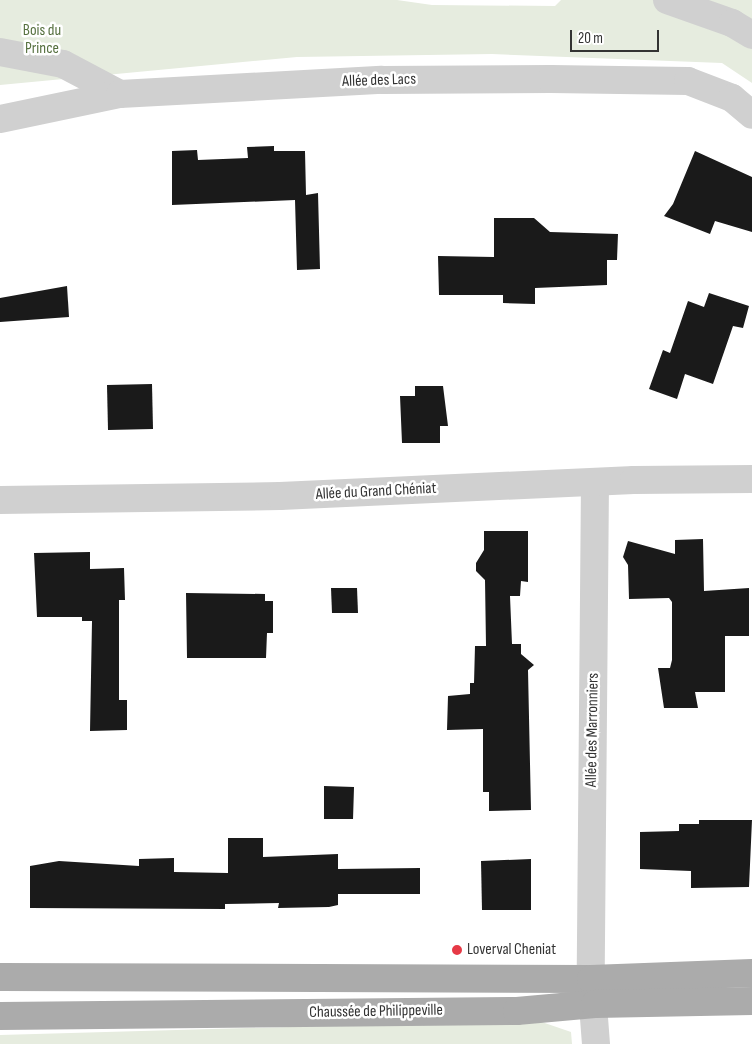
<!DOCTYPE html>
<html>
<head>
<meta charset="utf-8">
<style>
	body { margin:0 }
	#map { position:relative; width:752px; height:1044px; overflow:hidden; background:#fff; font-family:"Sofia Sans Condensed",sans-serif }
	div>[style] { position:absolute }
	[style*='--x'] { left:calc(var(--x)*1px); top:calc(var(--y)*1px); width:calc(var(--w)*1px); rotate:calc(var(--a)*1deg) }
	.green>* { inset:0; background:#e6ecdf }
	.building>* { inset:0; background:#1a1a1a }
	.minor>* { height:28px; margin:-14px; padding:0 14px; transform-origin:14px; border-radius:14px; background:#d0d0d0 }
	.major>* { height:28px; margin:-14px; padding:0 14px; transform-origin:14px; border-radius:14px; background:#ababab }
	.dots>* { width:14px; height:14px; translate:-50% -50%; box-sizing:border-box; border:2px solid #fff; border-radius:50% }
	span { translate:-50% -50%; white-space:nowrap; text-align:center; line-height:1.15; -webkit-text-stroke:5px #fff; paint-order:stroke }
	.park-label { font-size:16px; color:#56703f }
	.street-label { font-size:16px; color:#333 }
	.poi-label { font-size:16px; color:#333 }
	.left { translate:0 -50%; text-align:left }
	.scale { position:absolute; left:570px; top:30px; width:89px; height:22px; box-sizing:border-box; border:2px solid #333; border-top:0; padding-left:6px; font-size:15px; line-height:18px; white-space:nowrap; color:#333; -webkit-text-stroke:4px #fff; paint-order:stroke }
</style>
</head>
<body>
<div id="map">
	<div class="green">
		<i style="clip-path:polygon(0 0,397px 0,432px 5px,555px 6px,561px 0,752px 0,752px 83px,722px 63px,492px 54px,297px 57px,0 85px)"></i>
		<i style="clip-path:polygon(536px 1020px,571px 1032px,572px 1044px,0 1044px,0 1035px)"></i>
	</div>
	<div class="building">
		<i style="clip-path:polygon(274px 146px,274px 151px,305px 151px,306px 195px,318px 193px,320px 269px,297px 270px,295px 200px,172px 205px,172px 151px,197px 150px,198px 160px,248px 158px,247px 147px)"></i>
		<i style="clip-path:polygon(695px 151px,752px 177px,752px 232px,715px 221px,710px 234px,664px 216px,673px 204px)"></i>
		<i style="clip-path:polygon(494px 218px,534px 218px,550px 232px,618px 234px,617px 260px,607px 260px,607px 285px,535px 288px,535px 304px,503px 303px,503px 295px,439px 295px,438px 256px,494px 257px)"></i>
		<i style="clip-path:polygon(67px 286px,69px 317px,0 322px,0 298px)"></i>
		<i style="clip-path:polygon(709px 293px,749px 306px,743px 328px,733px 326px,713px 384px,685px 374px,677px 399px,649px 389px,663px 350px,670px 353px,688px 301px,704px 307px)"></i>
		<i style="clip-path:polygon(152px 384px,153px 429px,108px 430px,107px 385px)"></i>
		<i style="clip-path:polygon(415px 386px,443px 386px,448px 426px,440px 426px,440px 443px,402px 443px,400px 396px,415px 396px)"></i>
		<i style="clip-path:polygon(484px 531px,528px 531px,528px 582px,521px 581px,520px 596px,510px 596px,512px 644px,521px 644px,521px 654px,534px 665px,528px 670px,531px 810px,489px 811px,489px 792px,483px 792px,483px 729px,447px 730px,448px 696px,470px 694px,470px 683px,474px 683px,475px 646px,486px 646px,485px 580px,476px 571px,476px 563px,484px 550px)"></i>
		<i style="clip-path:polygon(703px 539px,704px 591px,749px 588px,749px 636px,725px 636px,725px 692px,695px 692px,698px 708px,664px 708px,658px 668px,670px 668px,672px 660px,672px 602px,669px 598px,629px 599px,628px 565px,623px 557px,628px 541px,675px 554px,675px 540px)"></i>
		<i style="clip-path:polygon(90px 552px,90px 569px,124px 568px,125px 600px,119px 600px,119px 700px,127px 700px,127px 730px,90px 731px,92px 621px,82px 621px,82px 617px,37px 617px,34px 553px)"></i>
		<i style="clip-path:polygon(331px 588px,357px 588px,358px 613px,332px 613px)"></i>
		<i style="clip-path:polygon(186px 593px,265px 594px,265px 601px,273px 601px,273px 633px,267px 633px,266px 658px,187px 658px)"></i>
		<i style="clip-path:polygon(324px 786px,354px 787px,353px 819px,324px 819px)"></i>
		<i style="clip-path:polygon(699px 820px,752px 820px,749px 887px,691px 888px,691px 871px,640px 869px,640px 832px,679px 831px,679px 824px,699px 824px)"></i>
		<i style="clip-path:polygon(228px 838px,263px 838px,263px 857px,338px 854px,338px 869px,420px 868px,420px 894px,338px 894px,338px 905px,329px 907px,278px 908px,279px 903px,225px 904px,225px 909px,30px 908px,30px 866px,59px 861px,139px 866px,139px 859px,174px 858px,174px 872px,228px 873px)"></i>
		<i style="clip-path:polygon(531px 859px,531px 910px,482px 910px,481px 861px)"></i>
	</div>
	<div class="minor">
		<i style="--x:667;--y:0;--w:69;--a:19.5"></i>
		<i style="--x:732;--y:23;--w:23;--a:31"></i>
		<i style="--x:0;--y:52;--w:64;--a:10.8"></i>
		<i style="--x:63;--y:64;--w:64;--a:27.8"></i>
		<i style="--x:0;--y:119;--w:123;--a:-11.8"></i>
		<i style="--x:120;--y:94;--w:262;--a:-3.1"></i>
		<i style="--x:382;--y:80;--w:169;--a:-0.3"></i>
		<i style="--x:551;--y:79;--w:137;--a:0.8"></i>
		<i style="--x:688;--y:81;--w:47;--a:21.1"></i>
		<i style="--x:732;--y:98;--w:26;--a:40"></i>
		<i style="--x:595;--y:482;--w:497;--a:90.5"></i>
		<i style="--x:591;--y:979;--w:65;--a:85.6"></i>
		<i style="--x:0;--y:500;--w:280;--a:-0.8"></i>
		<i style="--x:280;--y:496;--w:354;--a:-2.6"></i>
		<i style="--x:634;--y:480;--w:118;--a:-0.5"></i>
	</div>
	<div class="major">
		<i style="--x:0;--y:977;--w:591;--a:0.19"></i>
		<i style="--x:591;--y:979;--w:161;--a:-2.1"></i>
		<i style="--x:0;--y:1016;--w:517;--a:-0.55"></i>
		<i style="--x:517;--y:1011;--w:78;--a:-5.1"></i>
		<i style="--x:595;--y:1004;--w:157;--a:-1.1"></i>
	</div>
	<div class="dots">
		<i style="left:457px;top:950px;background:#e63946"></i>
	</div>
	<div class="park-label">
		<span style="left:42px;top:40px">Bois du<br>Prince</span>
	</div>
	<div class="street-label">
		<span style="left:379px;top:81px;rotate:-2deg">Allée des Lacs</span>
		<span style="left:376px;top:492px;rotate:-3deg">Allée du Grand Chéniat</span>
		<span style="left:593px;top:730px;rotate:-89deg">Allée des Marronniers</span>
		<span style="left:376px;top:1012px;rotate:-1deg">Chaussée de Philippeville</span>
	</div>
	<div class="poi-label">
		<span class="left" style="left:467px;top:950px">Loverval Cheniat</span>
	</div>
	<div class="scale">20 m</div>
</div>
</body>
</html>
